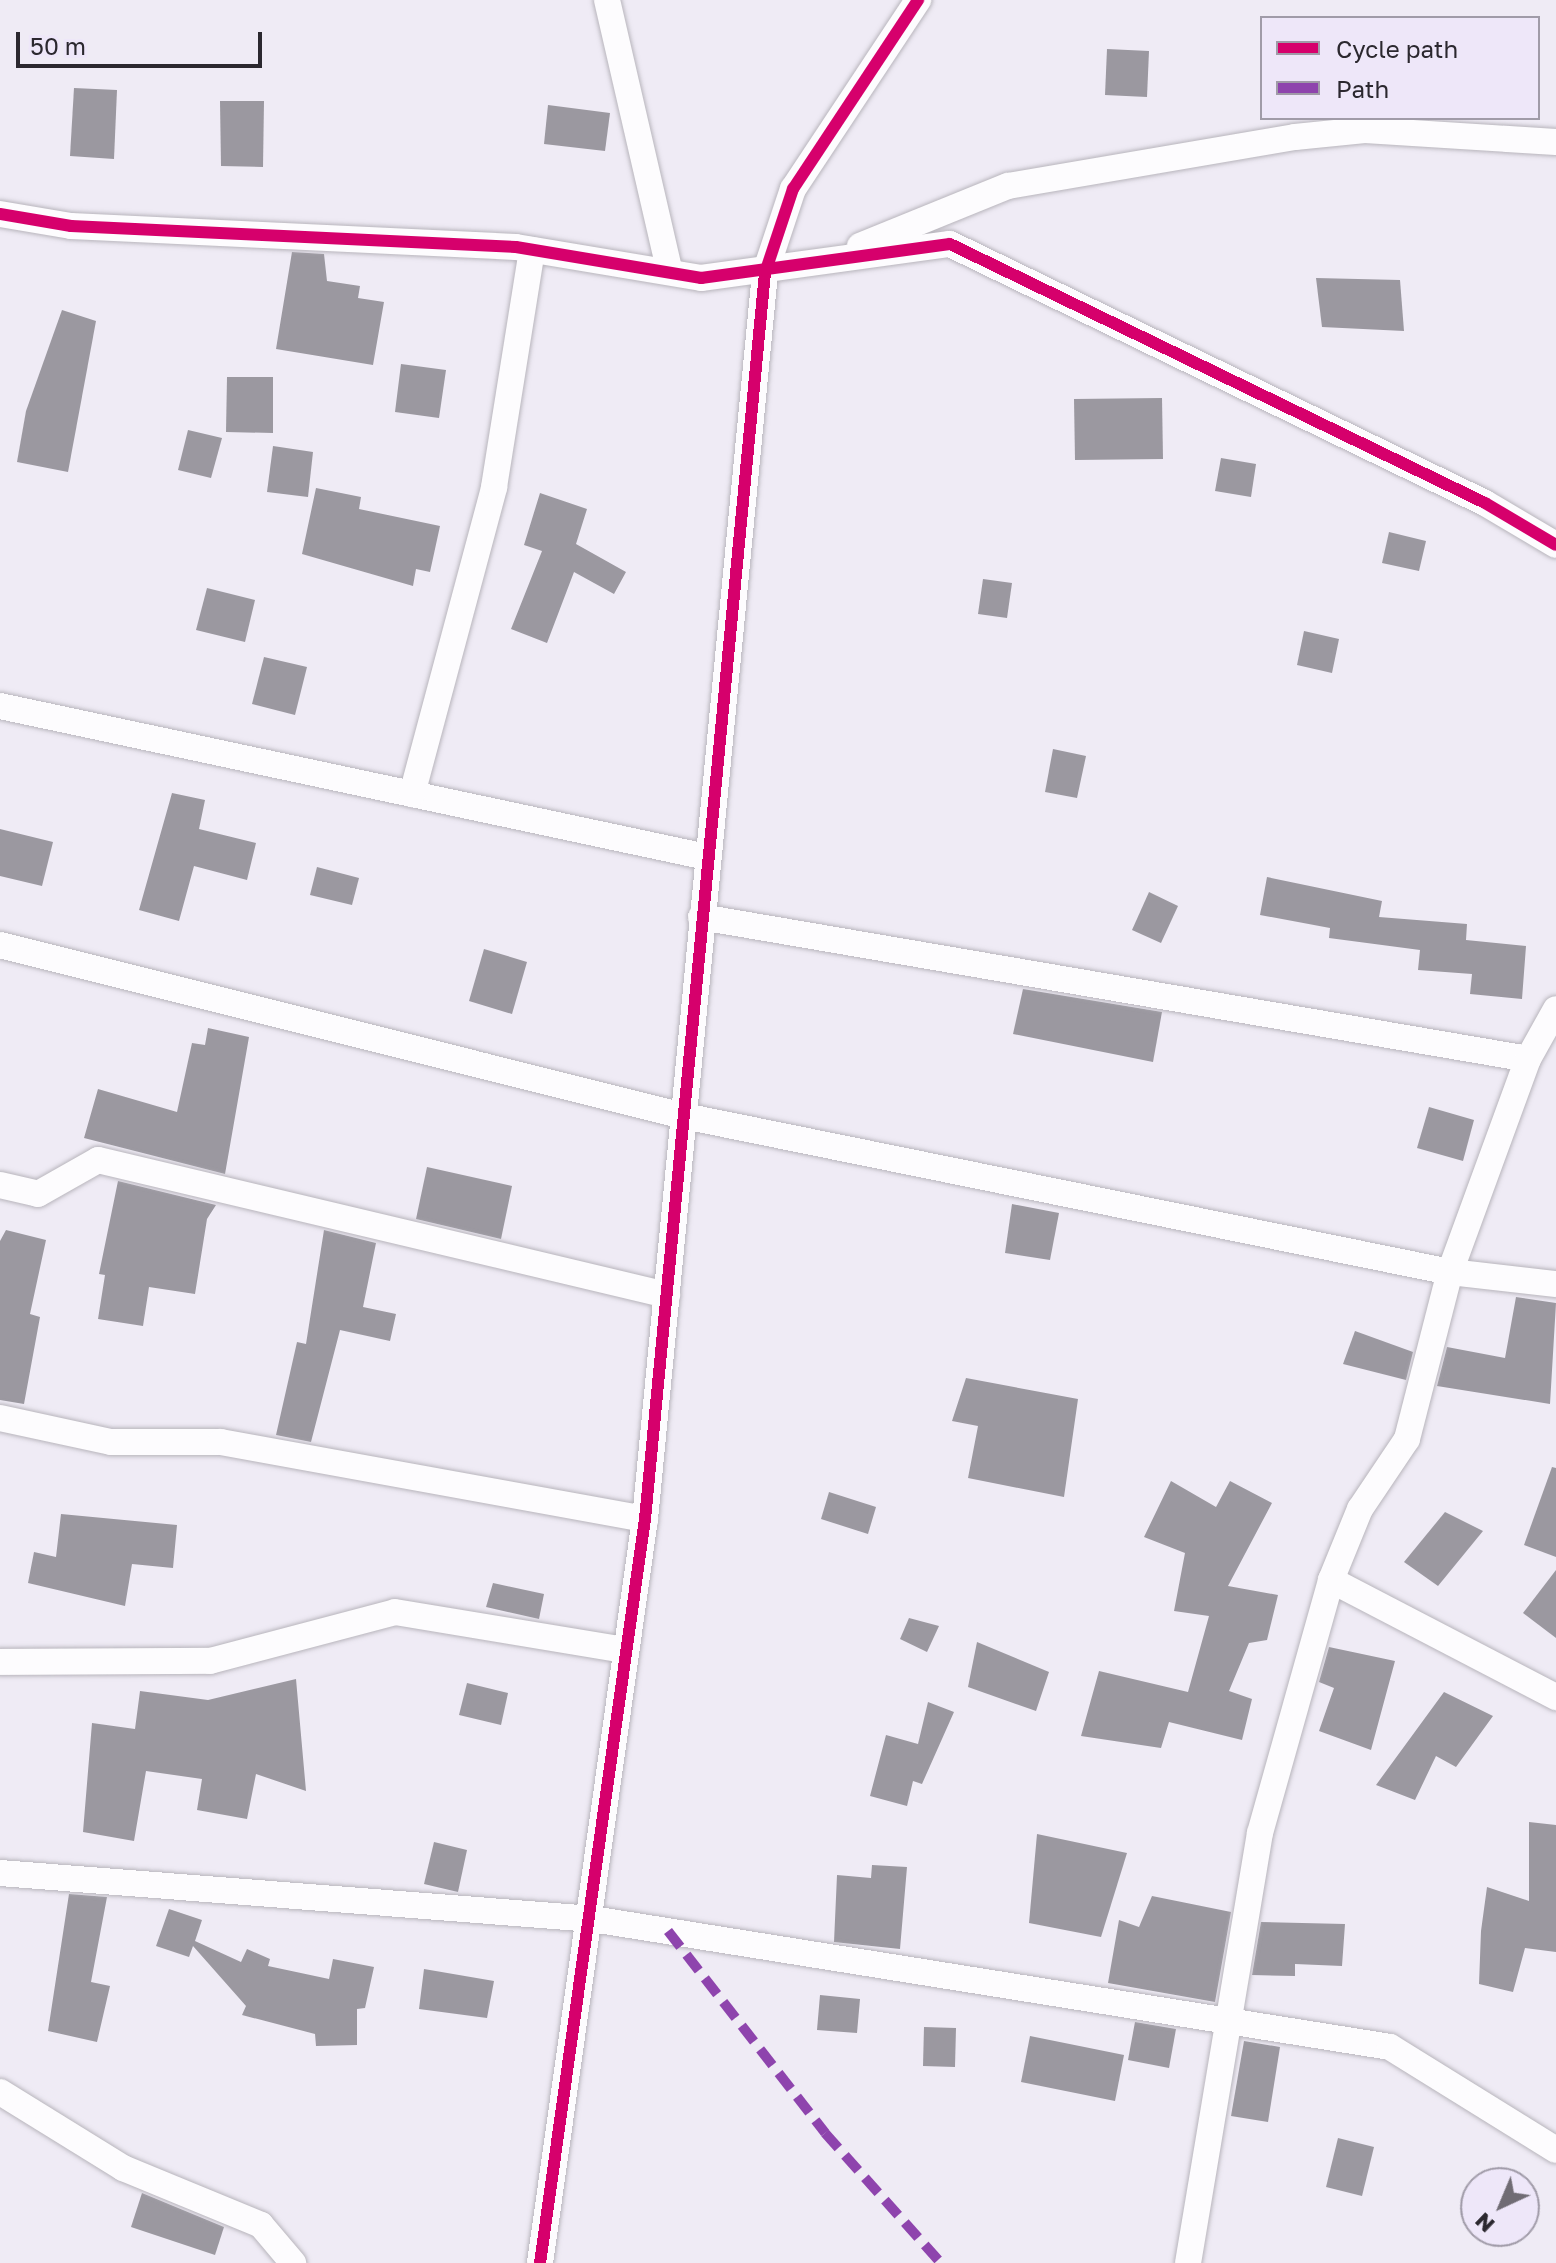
<!DOCTYPE html>
<html>
<head>
<meta charset="utf-8">
<style>
	body { margin:0 }
	#map { position:relative; width:1556px; height:2263px; overflow:hidden; background:#efebf5; font-family:"Golos Text",sans-serif }
	div>[style] { position:absolute }
	[style*='--x'] { left:calc(var(--x)*1px); top:calc(var(--y)*1px); width:calc(var(--w)*1px); rotate:calc(var(--a)*1deg) }
	.building>* { inset:0; background:#9b98a0 }
	.roads { filter:drop-shadow(0 0 2px #b8b5bc) drop-shadow(0 0 2px #b8b5bc) }
	.minor>* { height:26px; margin:-13px; padding:0 13px; transform-origin:13px; border-radius:13px; background:#fdfcfe }
	.quiet>* { height:10px; margin-top:-5px; transform-origin:0; background:repeating-linear-gradient(90deg,#8e44ad 0 20px,transparent 0 30px) }
	.cycleway>* { height:12px; margin:-6px; padding:0 6px; transform-origin:6px; border-radius:6px; background:#d6006c }
	span { translate:-50% -50%; white-space:nowrap; text-align:center; line-height:1.15; -webkit-text-stroke:8px #eee7f9; paint-order:stroke }
	.legend { position:absolute; left:1260px; top:16px; width:280px; height:104px; box-sizing:border-box; background:#eee7f9; border:2px solid #a09ba8; margin:0; padding:10px 14px; list-style:none; font-size:24px; color:#2b282f }
	.legend li { display:flex; align-items:center; gap:16px; height:40px }
	.legend b { width:40px; border:2px solid #a09ba8 }
	.north { position:absolute; left:1460px; top:2167px; width:80px; height:80px; box-sizing:border-box; background:#eee7f9; border:2px solid #a09ba8; border-radius:50%; rotate:224deg; font-size:22px; font-weight:700; line-height:32px; text-align:center; color:#2b282f }
	.north::after { content:''; display:block; margin:auto; width:28px; height:36px; background:#706c74; clip-path:polygon(50% 0,100% 100%,50% 72%,0 100%) }
	.scale { position:absolute; left:16px; top:32px; width:246px; height:36px; box-sizing:border-box; border:4px solid #2b282f; border-top:0; padding-left:10px; font-size:24px; line-height:28px; white-space:nowrap; color:#2b282f; -webkit-text-stroke:6px #eee7f9; paint-order:stroke }
</style>
</head>
<body>
<div id="map">
	<div class="building">
		<i style="clip-path:polygon(1107px 49px,1149px 51px,1147px 97px,1105px 95px)"></i>
		<i style="clip-path:polygon(74px 88px,117px 90px,114px 159px,70px 156px)"></i>
		<i style="clip-path:polygon(220px 101px,264px 101px,263px 167px,221px 166px)"></i>
		<i style="clip-path:polygon(548px 105px,610px 113px,605px 151px,544px 144px)"></i>
		<i style="clip-path:polygon(292px 252px,324px 254px,327px 281px,360px 286px,358px 298px,384px 302px,373px 365px,276px 349px)"></i>
		<i style="clip-path:polygon(1316px 278px,1400px 280px,1404px 331px,1322px 327px)"></i>
		<i style="clip-path:polygon(62px 310px,96px 321px,68px 472px,17px 462px,26px 411px)"></i>
		<i style="clip-path:polygon(401px 364px,446px 370px,439px 418px,395px 412px)"></i>
		<i style="clip-path:polygon(227px 377px,273px 377px,273px 433px,226px 432px)"></i>
		<i style="clip-path:polygon(1162px 398px,1163px 459px,1075px 460px,1074px 399px)"></i>
		<i style="clip-path:polygon(188px 430px,222px 438px,211px 478px,178px 470px)"></i>
		<i style="clip-path:polygon(273px 446px,313px 452px,308px 497px,267px 492px)"></i>
		<i style="clip-path:polygon(1221px 458px,1256px 464px,1251px 497px,1215px 491px)"></i>
		<i style="clip-path:polygon(316px 488px,361px 497px,359px 509px,440px 526px,430px 572px,416px 569px,413px 586px,302px 554px)"></i>
		<i style="clip-path:polygon(540px 493px,587px 509px,576px 544px,626px 572px,614px 594px,574px 572px,547px 643px,511px 629px,542px 551px,524px 545px)"></i>
		<i style="clip-path:polygon(1389px 532px,1426px 541px,1419px 571px,1382px 563px)"></i>
		<i style="clip-path:polygon(983px 579px,1012px 583px,1007px 618px,978px 614px)"></i>
		<i style="clip-path:polygon(207px 588px,255px 600px,245px 642px,196px 630px)"></i>
		<i style="clip-path:polygon(1304px 631px,1339px 639px,1332px 673px,1297px 665px)"></i>
		<i style="clip-path:polygon(264px 657px,307px 667px,295px 715px,252px 704px)"></i>
		<i style="clip-path:polygon(1053px 749px,1086px 756px,1077px 798px,1045px 792px)"></i>
		<i style="clip-path:polygon(172px 793px,205px 800px,199px 829px,256px 843px,247px 880px,194px 866px,179px 921px,139px 910px)"></i>
		<i style="clip-path:polygon(0 829px,53px 842px,42px 886px,0 876px)"></i>
		<i style="clip-path:polygon(317px 867px,359px 878px,352px 905px,310px 895px)"></i>
		<i style="clip-path:polygon(1267px 877px,1382px 901px,1379px 917px,1467px 924px,1466px 940px,1526px 946px,1522px 999px,1470px 994px,1472px 974px,1418px 970px,1420px 950px,1329px 938px,1330px 928px,1260px 915px)"></i>
		<i style="clip-path:polygon(1149px 892px,1178px 906px,1161px 943px,1132px 930px)"></i>
		<i style="clip-path:polygon(484px 949px,527px 962px,512px 1014px,469px 1001px)"></i>
		<i style="clip-path:polygon(1023px 989px,1162px 1012px,1153px 1062px,1013px 1034px)"></i>
		<i style="clip-path:polygon(208px 1028px,249px 1037px,225px 1174px,84px 1138px,98px 1089px,177px 1112px,192px 1043px,205px 1045px)"></i>
		<i style="clip-path:polygon(1429px 1107px,1474px 1120px,1463px 1161px,1417px 1148px)"></i>
		<i style="clip-path:polygon(427px 1167px,512px 1186px,501px 1239px,416px 1219px)"></i>
		<i style="clip-path:polygon(118px 1181px,216px 1205px,207px 1219px,195px 1294px,149px 1287px,143px 1326px,98px 1319px,105px 1275px,99px 1274px)"></i>
		<i style="clip-path:polygon(1012px 1204px,1059px 1213px,1050px 1260px,1005px 1253px)"></i>
		<i style="clip-path:polygon(6px 1230px,46px 1240px,30px 1314px,40px 1317px,24px 1404px,0 1400px,0 1241px)"></i>
		<i style="clip-path:polygon(324px 1230px,376px 1243px,363px 1307px,396px 1314px,390px 1341px,340px 1330px,311px 1442px,276px 1435px,297px 1342px,306px 1344px)"></i>
		<i style="clip-path:polygon(1516px 1297px,1556px 1303px,1550px 1404px,1437px 1386px,1447px 1347px,1505px 1358px)"></i>
		<i style="clip-path:polygon(1355px 1331px,1413px 1352px,1406px 1380px,1343px 1364px)"></i>
		<i style="clip-path:polygon(966px 1378px,1078px 1399px,1064px 1497px,968px 1478px,978px 1426px,952px 1421px)"></i>
		<i style="clip-path:polygon(1552px 1467px,1556px 1468px,1556px 1557px,1524px 1545px)"></i>
		<i style="clip-path:polygon(1171px 1481px,1216px 1507px,1230px 1481px,1272px 1503px,1228px 1586px,1278px 1595px,1267px 1640px,1249px 1643px,1229px 1691px,1252px 1699px,1242px 1740px,1169px 1722px,1161px 1748px,1081px 1736px,1099px 1671px,1188px 1692px,1209px 1616px,1174px 1611px,1185px 1553px,1144px 1537px)"></i>
		<i style="clip-path:polygon(829px 1492px,876px 1507px,868px 1534px,821px 1519px)"></i>
		<i style="clip-path:polygon(1445px 1512px,1483px 1531px,1438px 1586px,1404px 1562px)"></i>
		<i style="clip-path:polygon(61px 1514px,177px 1525px,173px 1568px,132px 1564px,125px 1606px,28px 1583px,34px 1552px,56px 1557px)"></i>
		<i style="clip-path:polygon(1556px 1570px,1556px 1638px,1523px 1613px)"></i>
		<i style="clip-path:polygon(493px 1583px,544px 1594px,539px 1619px,486px 1607px)"></i>
		<i style="clip-path:polygon(909px 1618px,939px 1626px,927px 1652px,900px 1639px)"></i>
		<i style="clip-path:polygon(977px 1642px,1049px 1672px,1036px 1711px,968px 1687px)"></i>
		<i style="clip-path:polygon(1329px 1647px,1395px 1661px,1371px 1750px,1319px 1731px,1334px 1688px,1319px 1682px)"></i>
		<i style="clip-path:polygon(296px 1679px,306px 1791px,256px 1774px,247px 1819px,197px 1810px,202px 1779px,146px 1771px,134px 1841px,83px 1832px,92px 1723px,135px 1729px,140px 1691px,208px 1700px)"></i>
		<i style="clip-path:polygon(467px 1683px,508px 1693px,501px 1725px,459px 1715px)"></i>
		<i style="clip-path:polygon(1444px 1692px,1493px 1716px,1456px 1767px,1436px 1756px,1415px 1800px,1376px 1785px)"></i>
		<i style="clip-path:polygon(928px 1702px,954px 1712px,922px 1784px,913px 1781px,907px 1806px,870px 1796px,886px 1735px,918px 1744px)"></i>
		<i style="clip-path:polygon(1529px 1822px,1556px 1825px,1556px 1952px,1525px 1948px,1513px 1992px,1479px 1984px,1481px 1931px,1487px 1887px,1529px 1901px)"></i>
		<i style="clip-path:polygon(1037px 1834px,1127px 1853px,1101px 1937px,1029px 1923px)"></i>
		<i style="clip-path:polygon(434px 1842px,467px 1850px,458px 1892px,424px 1884px)"></i>
		<i style="clip-path:polygon(872px 1865px,907px 1867px,900px 1949px,834px 1942px,837px 1875px,871px 1878px)"></i>
		<i style="clip-path:polygon(69px 1894px,107px 1897px,91px 1982px,110px 1986px,97px 2042px,48px 2031px)"></i>
		<i style="clip-path:polygon(1152px 1896px,1231px 1912px,1215px 2002px,1108px 1983px,1119px 1920px,1139px 1927px)"></i>
		<i style="clip-path:polygon(169px 1909px,202px 1920px,195px 1941px,241px 1962px,247px 1949px,270px 1959px,268px 1966px,329px 1979px,333px 1959px,374px 1967px,365px 2008px,357px 2009px,357px 2045px,316px 2046px,315px 2034px,242px 2015px,246px 2006px,193px 1946px,189px 1957px,156px 1946px)"></i>
		<i style="clip-path:polygon(1261px 1922px,1345px 1924px,1342px 1966px,1295px 1964px,1295px 1976px,1252px 1975px)"></i>
		<i style="clip-path:polygon(424px 1969px,494px 1981px,487px 2018px,419px 2009px)"></i>
		<i style="clip-path:polygon(820px 1995px,860px 1999px,857px 2033px,817px 2030px)"></i>
		<i style="clip-path:polygon(1135px 2022px,1176px 2029px,1169px 2068px,1128px 2060px)"></i>
		<i style="clip-path:polygon(924px 2027px,956px 2028px,955px 2067px,923px 2066px)"></i>
		<i style="clip-path:polygon(1030px 2036px,1124px 2055px,1115px 2101px,1021px 2082px)"></i>
		<i style="clip-path:polygon(1244px 2041px,1280px 2047px,1268px 2122px,1231px 2116px)"></i>
		<i style="clip-path:polygon(1338px 2138px,1374px 2147px,1362px 2196px,1326px 2187px)"></i>
		<i style="clip-path:polygon(142px 2193px,224px 2227px,215px 2255px,131px 2227px)"></i>
	</div>
	<div class="roads">
		<div class="minor">
			<i style="--x:607;--y:0;--w:276;--a:77"></i>
			<i style="--x:0;--y:214;--w:72;--a:9.6"></i>
			<i style="--x:71;--y:226;--w:445;--a:2.7"></i>
			<i style="--x:516;--y:247;--w:188;--a:9.5"></i>
			<i style="--x:701;--y:278;--w:251;--a:-7.8"></i>
			<i style="--x:950;--y:244;--w:594;--a:25.83"></i>
			<i style="--x:1485;--y:503;--w:82;--a:30.6"></i>
			<i style="--x:860;--y:246;--w:160;--a:-22.1"></i>
			<i style="--x:1008;--y:186;--w:291;--a:-9.7"></i>
			<i style="--x:1295;--y:137;--w:70;--a:-5.7"></i>
			<i style="--x:1365;--y:130;--w:191;--a:3.6"></i>
			<i style="--x:0;--y:706;--w:723;--a:12.06"></i>
			<i style="--x:412;--y:794;--w:318;--a:-75"></i>
			<i style="--x:494;--y:487;--w:240;--a:-80.9"></i>
			<i style="--x:701;--y:917;--w:839;--a:9.74"></i>
			<i style="--x:0;--y:945;--w:705;--a:14.04"></i>
			<i style="--x:684;--y:1116;--w:782;--a:11.51"></i>
			<i style="--x:1450;--y:1272;--w:107;--a:6.5"></i>
			<i style="--x:0;--y:1185;--w:39;--a:13"></i>
			<i style="--x:38;--y:1194;--w:69;--a:-29.5"></i>
			<i style="--x:98;--y:1160;--w:585;--a:13.35"></i>
			<i style="--x:0;--y:1418;--w:114;--a:12.2"></i>
			<i style="--x:111;--y:1442;--w:110;--a:0"></i>
			<i style="--x:221;--y:1442;--w:431;--a:10.3"></i>
			<i style="--x:1331;--y:1580;--w:254;--a:27.5"></i>
			<i style="--x:0;--y:1662;--w:210;--a:-0.3"></i>
			<i style="--x:210;--y:1661;--w:191;--a:-14.8"></i>
			<i style="--x:395;--y:1612;--w:232;--a:9.4"></i>
			<i style="--x:0;--y:1873;--w:594;--a:4.44"></i>
			<i style="--x:592;--y:1919;--w:808;--a:9.11"></i>
			<i style="--x:1390;--y:2047;--w:195;--a:31.8"></i>
			<i style="--x:0;--y:2092;--w:145;--a:31.7"></i>
			<i style="--x:123;--y:2168;--w:149;--a:22.4"></i>
			<i style="--x:261;--y:2225;--w:50;--a:49.9"></i>
			<i style="--x:540;--y:2263;--w:751;--a:-81.97"></i>
			<i style="--x:645;--y:1519;--w:1252;--a:-84.5"></i>
			<i style="--x:765;--y:273;--w:89;--a:-71.6"></i>
			<i style="--x:793;--y:189;--w:227;--a:-56.5"></i>
			<i style="--x:1188;--y:2263;--w:436;--a:-80.5"></i>
			<i style="--x:1260;--y:1833;--w:263;--a:-74.3"></i>
			<i style="--x:1331;--y:1580;--w:77;--a:-67.8"></i>
			<i style="--x:1360;--y:1509;--w:84;--a:-56.1"></i>
			<i style="--x:1407;--y:1439;--w:172;--a:-75.6"></i>
			<i style="--x:1450;--y:1272;--w:227;--a:-69.9"></i>
			<i style="--x:1528;--y:1059;--w:57;--a:-60.8"></i>
		</div>
	</div>
	<div class="quiet">
		<i style="--x:668;--y:1931;--w:256;--a:52.1"></i>
		<i style="--x:825;--y:2133;--w:174;--a:48.3"></i>
	</div>
	<div class="cycleway">
		<i style="--x:0;--y:214;--w:72;--a:9.6"></i>
		<i style="--x:71;--y:226;--w:445;--a:2.7"></i>
		<i style="--x:516;--y:247;--w:188;--a:9.5"></i>
		<i style="--x:701;--y:278;--w:251;--a:-7.8"></i>
		<i style="--x:950;--y:244;--w:594;--a:25.83"></i>
		<i style="--x:1485;--y:503;--w:82;--a:30.6"></i>
		<i style="--x:540;--y:2263;--w:751;--a:-81.97"></i>
		<i style="--x:645;--y:1519;--w:1252;--a:-84.5"></i>
		<i style="--x:765;--y:273;--w:89;--a:-71.6"></i>
		<i style="--x:793;--y:189;--w:227;--a:-56.5"></i>
	</div>
	<ul class="legend">
	<li><b style="height:10px;background:#d6006c"></b>Cycle path</li>
	<li><b style="height:10px;background:#8e44ad"></b>Path</li>
	</ul>
	<div class="north">N</div>
	<div class="scale">50 m</div>
</div>
</body>
</html>
